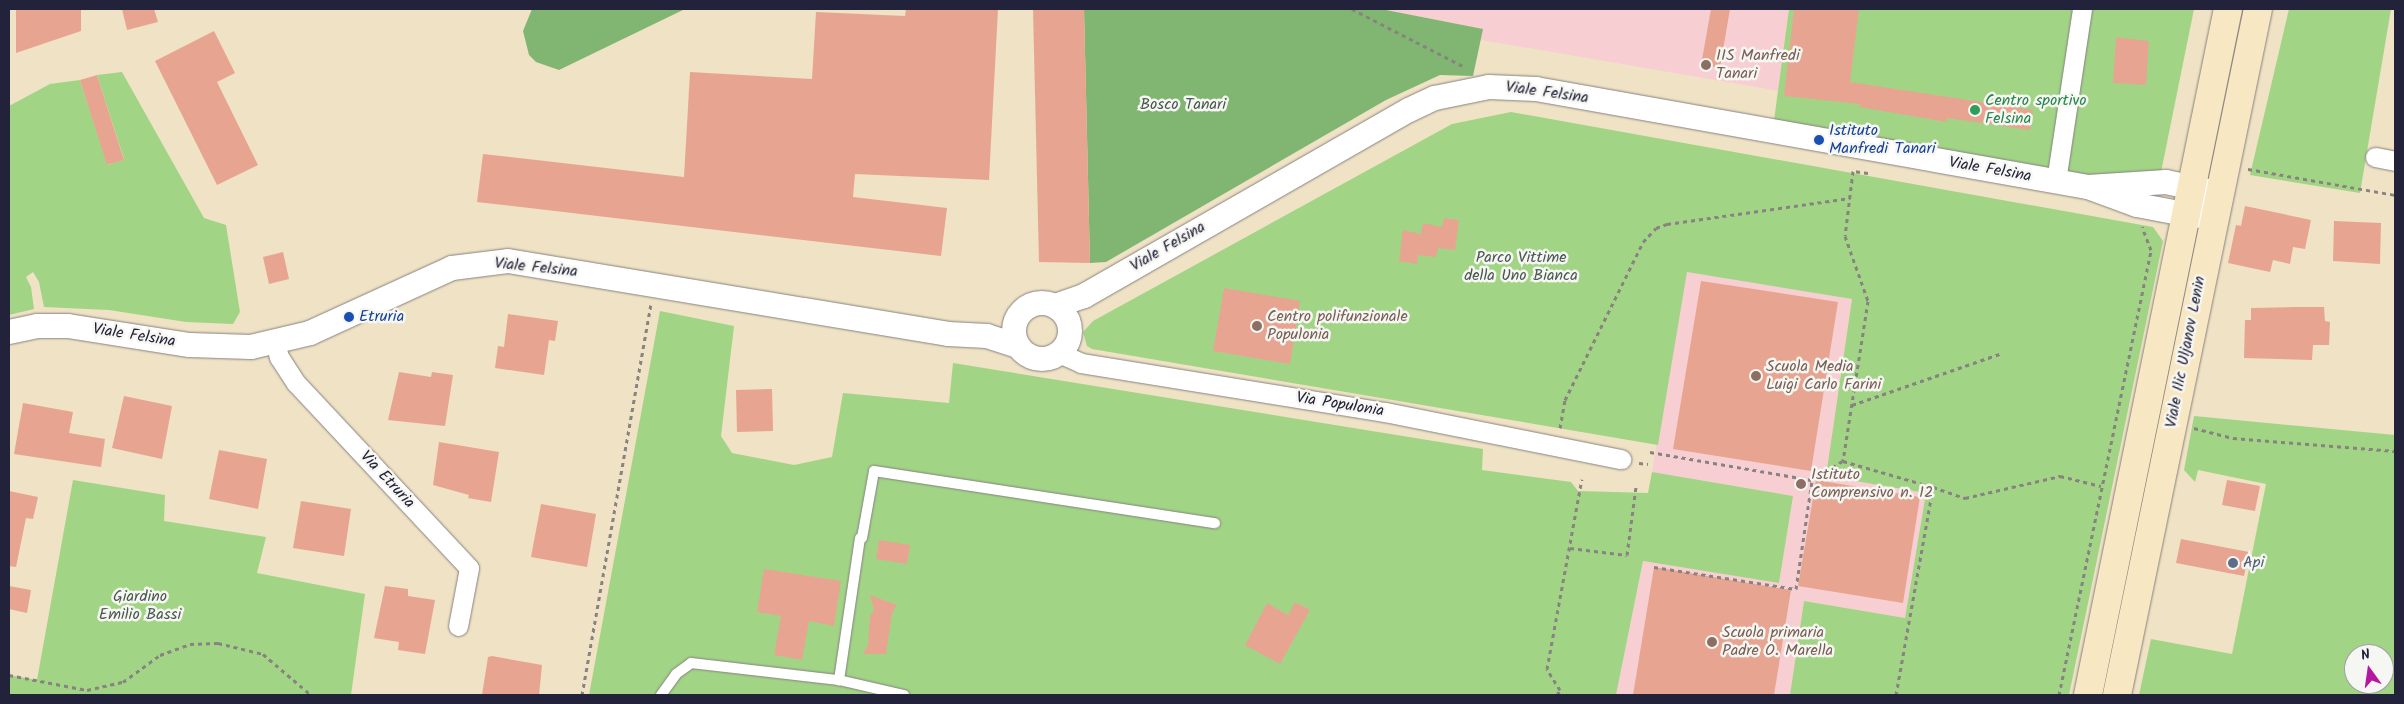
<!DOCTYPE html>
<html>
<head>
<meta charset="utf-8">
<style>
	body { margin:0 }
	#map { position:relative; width:2404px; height:704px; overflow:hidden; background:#efe2c5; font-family:Kalam,sans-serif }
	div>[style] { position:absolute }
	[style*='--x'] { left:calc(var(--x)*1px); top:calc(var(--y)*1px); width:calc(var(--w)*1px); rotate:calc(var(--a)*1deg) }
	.built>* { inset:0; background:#f7cfd3 }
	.green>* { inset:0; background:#a1d585 }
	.forest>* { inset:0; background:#80b672 }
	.building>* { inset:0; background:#e7a591 }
	.path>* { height:3px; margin-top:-1.5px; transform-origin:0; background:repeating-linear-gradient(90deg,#888280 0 4px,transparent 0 8px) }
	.roads { filter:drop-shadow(0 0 1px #888280) drop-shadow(0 0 1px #888280) }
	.service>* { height:10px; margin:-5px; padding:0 5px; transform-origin:5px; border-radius:5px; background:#fff }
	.minor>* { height:19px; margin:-9.5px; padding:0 9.5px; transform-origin:9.5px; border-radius:9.5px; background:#fff }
	.tertiary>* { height:24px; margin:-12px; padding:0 12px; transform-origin:12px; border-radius:12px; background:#fff }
	.tertiary>.ring { margin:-12px; padding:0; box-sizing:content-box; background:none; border:24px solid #fff; border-radius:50% }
	.secondary>* { height:28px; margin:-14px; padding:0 14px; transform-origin:14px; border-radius:14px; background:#f8e7c3 }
	.dots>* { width:14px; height:14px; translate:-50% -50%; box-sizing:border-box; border:2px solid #f6f6f2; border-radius:50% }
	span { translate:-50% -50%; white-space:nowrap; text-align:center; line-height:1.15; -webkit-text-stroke:5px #f6f6f2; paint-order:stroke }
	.education-label { font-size:16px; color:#785e54 }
	.left { translate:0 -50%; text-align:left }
	.street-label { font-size:16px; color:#22223b }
	.leisure-label { font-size:16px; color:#27864d }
	.park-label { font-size:16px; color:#485851 }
	.transit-label { font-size:16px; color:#164399 }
	.service-label { font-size:16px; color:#4e5e75 }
	.frame { position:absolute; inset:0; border:10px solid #22223b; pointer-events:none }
	.north { position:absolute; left:2344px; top:644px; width:50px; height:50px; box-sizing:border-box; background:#f6f6f2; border:1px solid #a1a1a9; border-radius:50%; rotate:346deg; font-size:14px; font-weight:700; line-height:20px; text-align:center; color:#22223b }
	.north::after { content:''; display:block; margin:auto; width:18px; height:22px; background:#b5179e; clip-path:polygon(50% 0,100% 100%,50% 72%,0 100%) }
</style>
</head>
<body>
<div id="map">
	<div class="built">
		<i style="clip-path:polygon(1381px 9px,1789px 9px,1779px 91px,1481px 40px,1482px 29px)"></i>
		<i style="clip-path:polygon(1687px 272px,1852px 299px,1826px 476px,1926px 492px,1905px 618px,1804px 601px,1790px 695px,1616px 695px,1643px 561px,1779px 583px,1793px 496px,1652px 472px)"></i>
	</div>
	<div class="green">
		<i style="clip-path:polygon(1789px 9px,2194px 9px,2157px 192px,1773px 128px)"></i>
		<i style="clip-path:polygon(2289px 9px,2391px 9px,2360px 193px,2250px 175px)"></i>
		<i style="clip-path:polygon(122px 72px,204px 218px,226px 225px,240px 312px,233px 324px,186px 322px,109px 310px,44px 307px,39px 282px,33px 272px,26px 277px,31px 287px,34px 309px,9px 315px,9px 106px,50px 84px,80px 80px,108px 165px,124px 159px,97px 75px)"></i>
		<i style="clip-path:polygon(1511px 112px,2153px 227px,2163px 241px,2069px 695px,1790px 695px,1804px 601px,1905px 618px,1926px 493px,1826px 476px,1852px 299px,1687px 272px,1658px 445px,1092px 349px,1087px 346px,1083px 332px,1093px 321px,1452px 124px)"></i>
		<i style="clip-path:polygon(660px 311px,734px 326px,721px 436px,732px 453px,794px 465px,832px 457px,843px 393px,949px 403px,953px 363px,1483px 449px,1482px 470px,1571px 482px,1578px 491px,1648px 493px,1652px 472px,1793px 496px,1779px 583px,1643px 561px,1616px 695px,589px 695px)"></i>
		<i style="clip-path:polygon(evenodd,2194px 416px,2395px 435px,2395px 695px,2139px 695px,2151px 639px,2232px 654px,2266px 484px,2198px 470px,2195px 482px,2184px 470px,2194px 416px,2354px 654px,2384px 654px,2384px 684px,2354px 684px,2354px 654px)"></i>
		<i style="clip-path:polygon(73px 480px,165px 495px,164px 521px,266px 537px,257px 573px,365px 594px,351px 695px,9px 695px,9px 675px,37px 680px)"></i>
	</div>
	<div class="forest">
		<i style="clip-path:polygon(532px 9px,685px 9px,559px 70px,536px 62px,529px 55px,523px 31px)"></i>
		<i style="clip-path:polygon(1084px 9px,1381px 9px,1483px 29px,1473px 76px,1440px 75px,1386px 100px,1106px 262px,1090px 263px)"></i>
	</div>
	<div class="building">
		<i style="clip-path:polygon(16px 9px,81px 9px,81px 31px,16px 53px)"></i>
		<i style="clip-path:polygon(122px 9px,154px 9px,158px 22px,127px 30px)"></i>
		<i style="clip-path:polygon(906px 9px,998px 9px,989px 180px,855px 174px,853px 197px,947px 208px,941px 256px,477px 202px,483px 154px,684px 177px,690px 72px,812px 79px,816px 12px,905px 16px)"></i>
		<i style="clip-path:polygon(1033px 9px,1084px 9px,1090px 263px,1039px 262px)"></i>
		<i style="clip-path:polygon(1711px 9px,1730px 9px,1720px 68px,1701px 65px)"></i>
		<i style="clip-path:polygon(1794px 9px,1859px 9px,1850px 82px,2033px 110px,2030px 130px,1947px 118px,1947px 122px,1859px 107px,1860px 104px,1784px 96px)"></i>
		<i style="clip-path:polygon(214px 31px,235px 73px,217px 82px,258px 165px,217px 185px,155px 61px)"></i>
		<i style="clip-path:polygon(2116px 37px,2149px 41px,2146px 85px,2113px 83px)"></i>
		<i style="clip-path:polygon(97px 75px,124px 160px,107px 165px,80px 80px)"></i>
		<i style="clip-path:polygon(2245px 206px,2311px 220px,2305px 249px,2293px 247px,2290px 264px,2273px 260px,2270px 272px,2228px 263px,2236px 225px,2241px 226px)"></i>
		<i style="clip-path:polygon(1444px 218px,1459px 220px,1455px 250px,1438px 248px,1436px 257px,1418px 255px,1417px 264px,1399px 261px,1403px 230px,1421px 234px,1423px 223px,1442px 227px)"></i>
		<i style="clip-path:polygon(2334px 221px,2381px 223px,2380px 264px,2333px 261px)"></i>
		<i style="clip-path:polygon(283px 252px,289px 279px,269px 284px,263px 257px)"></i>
		<i style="clip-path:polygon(1701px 281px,1838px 302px,1811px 471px,1673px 449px)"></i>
		<i style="clip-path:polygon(1224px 288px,1300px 301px,1290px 364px,1213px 351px)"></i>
		<i style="clip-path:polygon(2294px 307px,2324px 307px,2325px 321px,2330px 322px,2329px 345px,2313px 345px,2312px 360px,2244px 358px,2245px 320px,2251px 320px,2251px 308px)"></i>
		<i style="clip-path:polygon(508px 314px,558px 321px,555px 341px,549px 340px,544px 375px,495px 368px,498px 346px,504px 347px)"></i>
		<i style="clip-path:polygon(399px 372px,431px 377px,432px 372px,453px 375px,445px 426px,388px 420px)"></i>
		<i style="clip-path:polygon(772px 389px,773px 431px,737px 432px,736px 390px)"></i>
		<i style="clip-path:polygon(124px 396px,172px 406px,162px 459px,112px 448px)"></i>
		<i style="clip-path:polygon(23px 403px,73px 412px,69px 433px,105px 439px,101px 467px,14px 454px)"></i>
		<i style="clip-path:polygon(439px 442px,499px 452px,491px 502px,468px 498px,469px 495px,433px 485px)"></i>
		<i style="clip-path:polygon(219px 450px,267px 459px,258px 509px,209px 499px)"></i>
		<i style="clip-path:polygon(1816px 480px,1920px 497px,1903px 603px,1798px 586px)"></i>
		<i style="clip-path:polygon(2227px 480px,2260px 486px,2255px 511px,2222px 505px)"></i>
		<i style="clip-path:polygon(9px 491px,38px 497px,33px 519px,26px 518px,16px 567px,9px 566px)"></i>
		<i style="clip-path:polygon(301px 501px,351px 509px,344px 556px,293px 548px)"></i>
		<i style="clip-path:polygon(541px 504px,596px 514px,587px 567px,531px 557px)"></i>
		<i style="clip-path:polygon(2181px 539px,2249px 552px,2244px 576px,2176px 563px)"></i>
		<i style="clip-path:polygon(879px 540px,910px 545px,907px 564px,876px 559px)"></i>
		<i style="clip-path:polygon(1654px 567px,1791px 590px,1774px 695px,1633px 695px)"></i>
		<i style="clip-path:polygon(764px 569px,841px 581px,834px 626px,809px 621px,802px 660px,774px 655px,781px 616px,757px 612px)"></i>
		<i style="clip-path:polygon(9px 586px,31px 590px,27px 613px,9px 609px)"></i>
		<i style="clip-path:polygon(385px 586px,408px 589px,408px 596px,435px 600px,425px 654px,398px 650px,399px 642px,374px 638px)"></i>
		<i style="clip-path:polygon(870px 595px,897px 605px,892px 613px,886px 654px,863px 654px,868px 645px,870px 616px,874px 610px)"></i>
		<i style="clip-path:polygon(1295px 602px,1310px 610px,1280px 664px,1245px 645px,1267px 603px,1288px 615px)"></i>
		<i style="clip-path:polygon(492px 656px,542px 665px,539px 695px,482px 695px,488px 657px)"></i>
	</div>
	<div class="path">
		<i style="--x:1352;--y:9;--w:127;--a:27.2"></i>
		<i style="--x:2248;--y:169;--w:149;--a:10"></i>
		<i style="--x:1868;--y:173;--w:15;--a:-172"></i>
		<i style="--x:1853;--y:171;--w:65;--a:97"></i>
		<i style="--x:1845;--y:236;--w:69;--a:70.5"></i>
		<i style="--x:1868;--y:301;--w:162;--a:98.9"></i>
		<i style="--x:1843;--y:461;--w:94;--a:16.1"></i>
		<i style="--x:1852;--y:405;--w:159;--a:-19.1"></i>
		<i style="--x:1560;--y:428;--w:28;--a:-80"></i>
		<i style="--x:1565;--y:400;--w:176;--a:-63.7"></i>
		<i style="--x:1643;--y:242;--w:19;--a:-47"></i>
		<i style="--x:1656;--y:228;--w:12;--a:-20"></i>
		<i style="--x:1667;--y:224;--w:185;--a:-8.1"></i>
		<i style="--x:2194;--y:428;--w:40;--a:14.4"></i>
		<i style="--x:2233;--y:438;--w:163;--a:4.6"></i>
		<i style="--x:1650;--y:452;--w:164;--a:9.8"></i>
		<i style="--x:1812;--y:480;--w:36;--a:-32"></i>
		<i style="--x:1639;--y:463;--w:9;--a:6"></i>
		<i style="--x:1570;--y:548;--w:57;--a:7"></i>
		<i style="--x:1627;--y:555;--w:69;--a:-82.5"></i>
		<i style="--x:1654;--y:567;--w:144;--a:8.8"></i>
		<i style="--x:1796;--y:589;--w:110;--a:-81.6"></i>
		<i style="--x:9;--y:675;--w:79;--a:10.9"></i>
		<i style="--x:87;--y:690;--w:37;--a:-13"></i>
		<i style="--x:123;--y:682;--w:46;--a:-36.1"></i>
		<i style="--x:160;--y:655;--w:32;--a:-20"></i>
		<i style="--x:190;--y:644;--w:28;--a:-2"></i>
		<i style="--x:218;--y:643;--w:46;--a:13.7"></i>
		<i style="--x:263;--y:654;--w:63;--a:40.5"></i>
		<i style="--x:582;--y:695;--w:396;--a:-80"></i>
		<i style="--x:1557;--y:695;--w:6;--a:-59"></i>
		<i style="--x:1560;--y:690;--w:25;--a:-122"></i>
		<i style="--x:1547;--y:669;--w:193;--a:-79.6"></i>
		<i style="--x:1896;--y:695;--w:211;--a:-79.9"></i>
		<i style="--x:1933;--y:487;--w:34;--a:19"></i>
		<i style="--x:1965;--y:498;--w:98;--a:-13"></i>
		<i style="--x:2060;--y:476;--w:42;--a:13.7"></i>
		<i style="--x:2059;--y:695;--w:454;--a:-78.3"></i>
		<i style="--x:2151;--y:250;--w:25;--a:-111"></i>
	</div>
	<div class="roads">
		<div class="service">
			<i style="--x:860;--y:538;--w:144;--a:98.4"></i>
			<i style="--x:839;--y:680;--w:67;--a:13"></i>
			<i style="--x:862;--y:538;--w:68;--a:-79.8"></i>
			<i style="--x:874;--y:471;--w:345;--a:8.7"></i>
			<i style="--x:661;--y:695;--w:26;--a:-54"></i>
			<i style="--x:676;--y:674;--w:19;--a:-36"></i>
			<i style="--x:691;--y:663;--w:149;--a:6.6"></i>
		</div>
		<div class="minor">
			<i style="--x:2375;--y:157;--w:20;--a:11"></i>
			<i style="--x:2056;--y:181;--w:174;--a:-81.4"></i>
			<i style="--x:275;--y:343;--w:15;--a:74"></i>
			<i style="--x:279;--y:357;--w:31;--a:57"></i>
			<i style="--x:296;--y:383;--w:253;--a:46.9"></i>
			<i style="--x:469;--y:568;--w:59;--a:100.7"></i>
			<i style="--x:1059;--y:353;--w:24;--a:24"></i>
			<i style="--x:1081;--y:363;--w:308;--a:9.2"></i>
			<i style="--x:1385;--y:412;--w:241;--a:11.3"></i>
		</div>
		<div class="tertiary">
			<i class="ring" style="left:1014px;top:303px;width:32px;height:32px"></i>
			<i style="--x:1055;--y:306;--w:31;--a:-19"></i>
			<i style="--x:1084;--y:296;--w:374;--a:-29.8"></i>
			<i style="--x:1409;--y:110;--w:29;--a:-25"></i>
			<i style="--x:1435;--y:98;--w:55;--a:-11.5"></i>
			<i style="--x:1489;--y:87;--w:47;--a:2.4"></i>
			<i style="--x:1536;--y:89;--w:561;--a:10.07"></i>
			<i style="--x:2088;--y:187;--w:52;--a:20.2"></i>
			<i style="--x:2137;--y:205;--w:59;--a:10.7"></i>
			<i style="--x:2195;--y:216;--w:14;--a:-12"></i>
			<i style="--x:2209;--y:213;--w:11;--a:-49"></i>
			<i style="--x:2216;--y:205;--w:16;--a:-120"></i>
			<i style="--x:2208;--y:191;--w:43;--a:-167.9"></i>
			<i style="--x:2166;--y:182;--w:78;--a:176.3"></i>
			<i style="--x:9;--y:332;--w:29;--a:-12"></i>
			<i style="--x:37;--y:326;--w:31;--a:0"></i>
			<i style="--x:68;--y:326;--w:123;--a:8.9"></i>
			<i style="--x:190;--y:345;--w:61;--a:1.9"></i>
			<i style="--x:251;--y:347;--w:61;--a:-13.3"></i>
			<i style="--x:310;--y:333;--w:156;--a:-24.6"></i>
			<i style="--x:452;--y:268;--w:56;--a:-7.1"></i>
			<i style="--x:508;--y:261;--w:446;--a:9.4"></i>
			<i style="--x:948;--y:334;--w:39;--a:3"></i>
			<i style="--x:987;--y:336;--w:33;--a:18"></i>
		</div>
		<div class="secondary">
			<i style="--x:2088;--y:695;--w:700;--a:-78.47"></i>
			<i style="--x:2117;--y:695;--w:700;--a:-78.39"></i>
		</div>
	</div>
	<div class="dots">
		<i style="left:1706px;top:65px;background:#8d6e63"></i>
		<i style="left:1975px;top:110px;background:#2e9e5b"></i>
		<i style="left:1819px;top:140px;background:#1a4fb4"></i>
		<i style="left:349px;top:317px;background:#1a4fb4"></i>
		<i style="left:1257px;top:326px;background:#8d6e63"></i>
		<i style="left:1756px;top:376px;background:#8d6e63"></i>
		<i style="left:1801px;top:484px;background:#8d6e63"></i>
		<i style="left:2233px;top:563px;background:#5c6f8a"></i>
		<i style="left:1712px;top:642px;background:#8d6e63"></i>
	</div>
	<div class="education-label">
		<span class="left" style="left:1716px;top:65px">IIS Manfredi<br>Tanari</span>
		<span class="left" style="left:1267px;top:326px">Centro polifunzionale<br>Populonia</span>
		<span class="left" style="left:1766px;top:376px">Scuola Media<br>Luigi Carlo Farini</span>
		<span class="left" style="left:1811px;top:484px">Istituto<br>Comprensivo n. 12</span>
		<span class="left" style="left:1722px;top:642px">Scuola primaria<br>Padre O. Marella</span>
	</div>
	<div class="street-label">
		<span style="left:1547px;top:93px;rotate:8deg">Viale Felsina</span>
		<span style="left:1990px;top:170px;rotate:10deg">Viale Felsina</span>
		<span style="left:1168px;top:247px;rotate:-30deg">Viale Felsina</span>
		<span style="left:536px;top:268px;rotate:6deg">Viale Felsina</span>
		<span style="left:134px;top:336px;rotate:9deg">Viale Felsina</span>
		<span style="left:2186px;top:352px;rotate:-79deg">Viale Ilic Uljanov Lenin</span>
		<span style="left:1340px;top:405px;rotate:9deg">Via Populonia</span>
		<span style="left:387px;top:480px;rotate:47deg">Via Etruria</span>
	</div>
	<div class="leisure-label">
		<span class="left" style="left:1985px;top:110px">Centro sportivo<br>Felsina</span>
	</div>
	<div class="park-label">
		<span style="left:1183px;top:105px">Bosco Tanari</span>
		<span style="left:1521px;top:267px">Parco Vittime<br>della Uno Bianca</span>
		<span style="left:140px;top:606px">Giardino<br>Emilio Bassi</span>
	</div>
	<div class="transit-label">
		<span class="left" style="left:1829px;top:140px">Istituto<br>Manfredi Tanari</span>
		<span class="left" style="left:359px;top:317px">Etruria</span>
	</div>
	<div class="service-label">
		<span class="left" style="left:2243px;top:563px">Api</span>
	</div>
	<div class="frame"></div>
	<div class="north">N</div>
</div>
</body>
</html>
